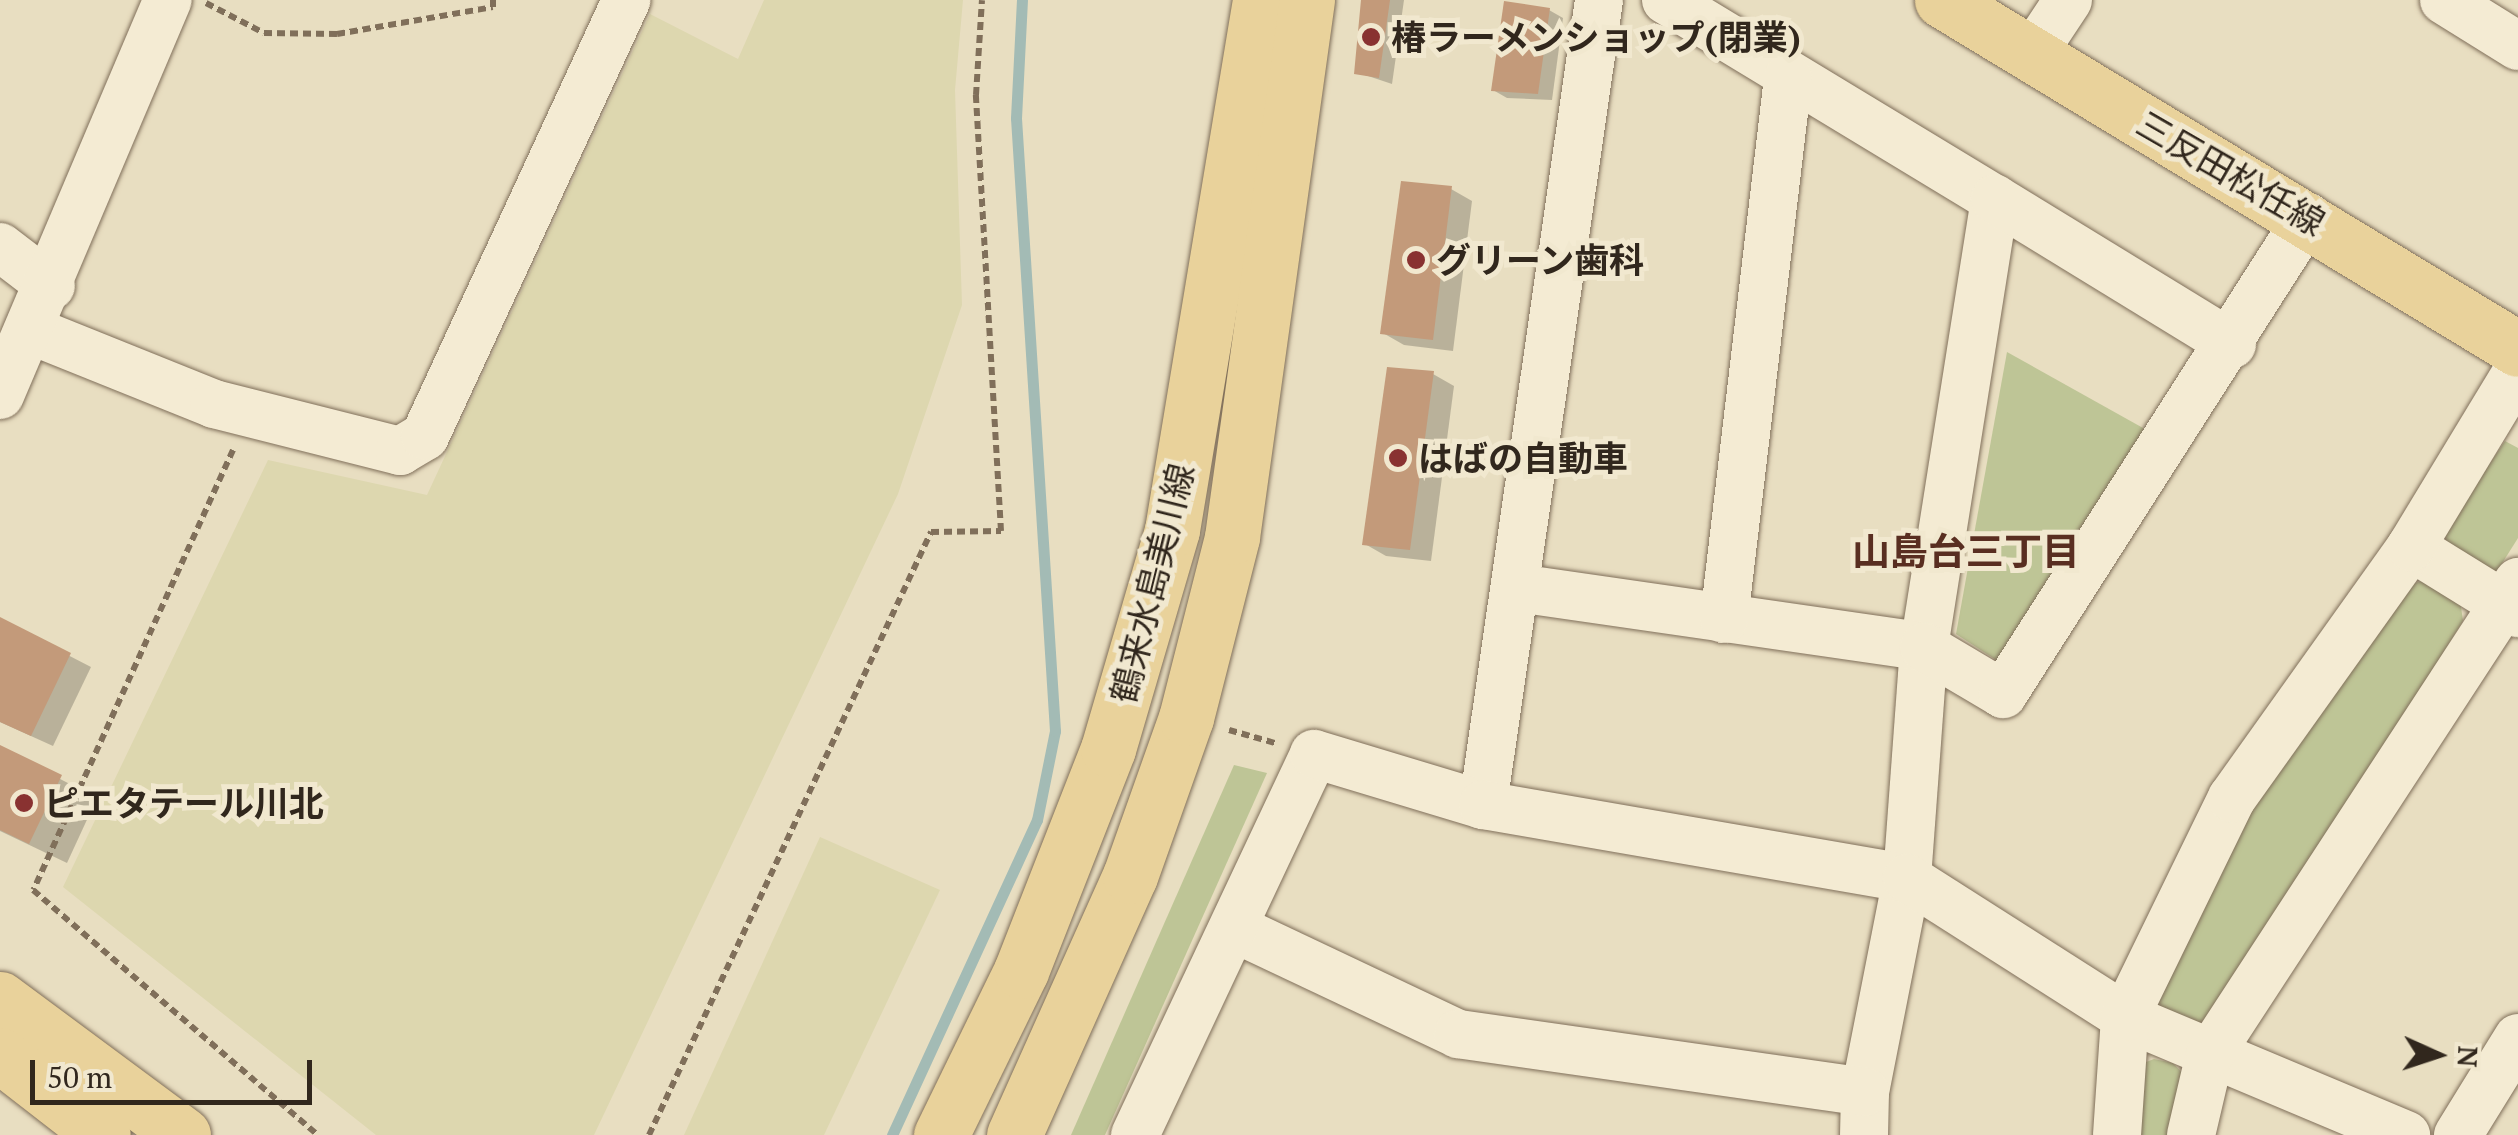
<!DOCTYPE html>
<html>
<head>
<meta charset="utf-8">
<style>
	body { margin:0 }
	#map { position:relative; width:2518px; height:1135px; overflow:hidden; background:#e8dec1; font-family:"PT Serif","Noto Sans JP",serif }
	div>[style] { position:absolute }
	[style*='--x'] { left:calc(var(--x)*1px); top:calc(var(--y)*1px); width:calc(var(--w)*1px); rotate:calc(var(--a)*1deg) }
	.farmland>* { inset:0; background:#ddd7af }
	.green>* { inset:0; background:#bec596 }
	.shadow>* { inset:0; background:#0003 }
	.stream>* { height:11px; margin:-5.5px; padding:0 5.5px; transform-origin:5.5px; border-radius:5.5px; background:#a3bbb5 }
	.building>* { inset:0; background:#c39a7a }
	.path>* { height:6px; margin-top:-3px; transform-origin:0; background:repeating-linear-gradient(90deg,#806f5a 0 8px,transparent 0 13px) }
	.roads { filter:drop-shadow(0 0 2px #806f5a) drop-shadow(0 0 2px #806f5a) }
	.minor>* { height:48px; margin:-24px; padding:0 24px; transform-origin:24px; border-radius:24px; background:#f4ebd3 }
	.major>* { height:55px; margin:-27.5px; padding:0 27.5px; transform-origin:27.5px; border-radius:27.5px; background:#e9d29b }
	.dots>* { width:28px; height:28px; translate:-50% -50%; box-sizing:border-box; border:5px solid #f1e8cf; border-radius:50% }
	span { translate:-50% -50%; white-space:nowrap; text-align:center; line-height:1.15; -webkit-text-stroke:10px #f1e8cf; paint-order:stroke }
	.poi-label { font-size:35px; color:#31271d; font-weight:700 }
	.left { translate:0 -50%; text-align:left }
	.street-label { font-size:35px; color:#31271d }
	.neighbourhood-label { font-size:38px; color:#592e21; font-weight:700 }
	.north { position:absolute; left:2388px; top:1005px; width:100px; height:100px; -webkit-text-stroke:8px #f1e8cf; paint-order:stroke; rotate:93deg; font-size:28px; font-weight:700; line-height:40px; text-align:center; color:#31271d }
	.north::after { content:''; display:block; margin:auto; width:35px; height:45px; background:#31271d; clip-path:polygon(50% 0,100% 100%,50% 72%,0 100%) }
	.scale { position:absolute; left:30px; top:1060px; width:282px; height:45px; box-sizing:border-box; border:5px solid #31271d; border-top:0; padding-left:12px; font-size:30px; line-height:35px; white-space:nowrap; color:#31271d; -webkit-text-stroke:8px #f1e8cf; paint-order:stroke }
</style>
</head>
<body>
<div id="map">
	<div class="farmland">
		<i style="clip-path:polygon(764px 0,963px 0,955px 90px,962px 305px,898px 494px,594px 1135px,376px 1135px,63px 887px,268px 460px,427px 495px,650px 14px,738px 59px)"></i>
		<i style="clip-path:polygon(820px 837px,940px 890px,824px 1135px,684px 1135px)"></i>
	</div>
	<div class="green">
		<i style="clip-path:polygon(2007px 352px,2152px 433px,2007px 667px,1956px 634px)"></i>
		<i style="clip-path:polygon(2505px 441px,2518px 448px,2518px 538px,2496px 573px,2449px 550px,2443px 532px)"></i>
		<i style="clip-path:polygon(2432px 579px,2460px 600px,2463px 621px,2343px 814px,2199px 1028px,2159px 1008px,2157px 996px,2196px 888px,2406px 585px)"></i>
		<i style="clip-path:polygon(1234px 765px,1267px 773px,1105px 1135px,1071px 1135px)"></i>
		<i style="clip-path:polygon(2154px 1059px,2173px 1063px,2186px 1077px,2174px 1135px,2133px 1135px,2133px 1067px)"></i>
	</div>
	<div class="shadow">
		<i style="clip-path:polygon(1363px 0,1404px 0,1392px 84px,1356px 72px)"></i>
		<i style="clip-path:polygon(1549px 10px,1563px 18px,1552px 100px,1507px 98px,1493px 90px)"></i>
		<i style="clip-path:polygon(1451px 189px,1472px 201px,1453px 351px,1404px 345px,1383px 333px)"></i>
		<i style="clip-path:polygon(1433px 374px,1454px 386px,1431px 561px,1386px 556px,1365px 544px)"></i>
		<i style="clip-path:polygon(0 620px,91px 667px,53px 746px,0 722px)"></i>
		<i style="clip-path:polygon(0 748px,97px 798px,67px 863px,0 831px)"></i>
	</div>
	<div class="stream">
		<i style="--x:892;--y:1135;--w:347;--a:-65.3"></i>
		<i style="--x:1037;--y:820;--w:91;--a:-78.6"></i>
		<i style="--x:1055;--y:731;--w:614;--a:-93.64"></i>
		<i style="--x:1016;--y:118;--w:118;--a:-87.1"></i>
	</div>
	<div class="building">
		<i style="clip-path:polygon(1361px 0,1390px 0,1379px 78px,1354px 74px)"></i>
		<i style="clip-path:polygon(1504px 1px,1550px 8px,1538px 94px,1491px 91px)"></i>
		<i style="clip-path:polygon(1401px 181px,1452px 186px,1433px 340px,1380px 334px)"></i>
		<i style="clip-path:polygon(1387px 367px,1434px 371px,1410px 550px,1362px 545px)"></i>
		<i style="clip-path:polygon(0 617px,71px 653px,31px 736px,0 722px)"></i>
		<i style="clip-path:polygon(0 745px,62px 775px,29px 844px,0 830px)"></i>
	</div>
	<div class="path">
		<i style="--x:206;--y:3;--w:65;--a:27.3"></i>
		<i style="--x:264;--y:33;--w:73;--a:0.8"></i>
		<i style="--x:337;--y:34;--w:158;--a:-9.8"></i>
		<i style="--x:493;--y:7;--w:7;--a:-90"></i>
		<i style="--x:233;--y:450;--w:483;--a:114.4"></i>
		<i style="--x:33;--y:890;--w:376;--a:40.7"></i>
		<i style="--x:1229;--y:730;--w:48;--a:15.8"></i>
		<i style="--x:649;--y:1135;--w:666;--a:-64.94"></i>
		<i style="--x:931;--y:532;--w:70;--a:-0.8"></i>
		<i style="--x:1001;--y:531;--w:437;--a:-93.3"></i>
		<i style="--x:976;--y:95;--w:95;--a:-86.4"></i>
	</div>
	<div class="roads">
		<div class="minor">
			<i style="--x:1666;--y:0;--w:385;--a:31.2"></i>
			<i style="--x:1995;--y:199;--w:454;--a:99"></i>
			<i style="--x:1924;--y:647;--w:232;--a:94.2"></i>
			<i style="--x:1907;--y:878;--w:218;--a:101.1"></i>
			<i style="--x:1865;--y:1092;--w:43;--a:91.3"></i>
			<i style="--x:2444;--y:0;--w:87;--a:31.9"></i>
			<i style="--x:2031;--y:56;--w:67;--a:-56.5"></i>
			<i style="--x:1995;--y:199;--w:278;--a:31.5"></i>
			<i style="--x:0;--y:247;--w:64;--a:37.4"></i>
			<i style="--x:30;--y:330;--w:198;--a:21.9"></i>
			<i style="--x:214;--y:404;--w:192;--a:14.2"></i>
			<i style="--x:400;--y:451;--w:29;--a:-31"></i>
			<i style="--x:425;--y:436;--w:480;--a:-65.2"></i>
			<i style="--x:0;--y:395;--w:429;--a:-67"></i>
			<i style="--x:2411;--y:547;--w:126;--a:31.7"></i>
			<i style="--x:1517;--y:588;--w:411;--a:8.2"></i>
			<i style="--x:1924;--y:647;--w:92;--a:30.7"></i>
			<i style="--x:2003;--y:694;--w:566;--a:-57.4"></i>
			<i style="--x:1724;--y:619;--w:545;--a:-83.25"></i>
			<i style="--x:1483;--y:805;--w:813;--a:-81.8"></i>
			<i style="--x:1236;--y:929;--w:246;--a:25.3"></i>
			<i style="--x:1458;--y:1034;--w:411;--a:8.1"></i>
			<i style="--x:1135;--y:1135;--w:421;--a:-64.8"></i>
			<i style="--x:1314;--y:754;--w:177;--a:16.8"></i>
			<i style="--x:1483;--y:805;--w:430;--a:9.8"></i>
			<i style="--x:1907;--y:878;--w:259;--a:32.5"></i>
			<i style="--x:2125;--y:1017;--w:305;--a:22.8"></i>
			<i style="--x:2117;--y:1135;--w:118;--a:-86.1"></i>
			<i style="--x:2125;--y:1017;--w:244;--a:-64"></i>
			<i style="--x:2232;--y:798;--w:308;--a:-54.5"></i>
			<i style="--x:2411;--y:547;--w:207;--a:-58.8"></i>
			<i style="--x:2191;--y:1135;--w:83;--a:-76.8"></i>
			<i style="--x:2210;--y:1054;--w:564;--a:-56.87"></i>
			<i style="--x:2458;--y:1135;--w:114;--a:-58.3"></i>
		</div>
		<div class="major">
			<i style="--x:1942;--y:0;--w:673;--a:31.21"></i>
			<i style="--x:0;--y:999;--w:228;--a:36.6"></i>
			<i style="--x:0;--y:1055;--w:130;--a:37.8"></i>
			<i style="--x:941;--y:1135;--w:182;--a:-64"></i>
			<i style="--x:1021;--y:971;--w:238;--a:-68.6"></i>
			<i style="--x:1108;--y:749;--w:228;--a:-73.7"></i>
			<i style="--x:1172;--y:530;--w:537;--a:-80.57"></i>
			<i style="--x:1014;--y:1135;--w:284;--a:-65.9"></i>
			<i style="--x:1130;--y:876;--w:168;--a:-70.5"></i>
			<i style="--x:1186;--y:718;--w:187;--a:-75.7"></i>
			<i style="--x:1232;--y:537;--w:542;--a:-82.05"></i>
		</div>
	</div>
	<div class="dots">
		<i style="left:1371px;top:37px;background:#893231"></i>
		<i style="left:1416px;top:260px;background:#893231"></i>
		<i style="left:1398px;top:458px;background:#893231"></i>
		<i style="left:24px;top:803px;background:#893231"></i>
	</div>
	<div class="poi-label">
		<span class="left" style="left:1391px;top:37px">椿ラーメンショップ(閉業)</span>
		<span class="left" style="left:1436px;top:260px">グリーン歯科</span>
		<span class="left" style="left:1418px;top:458px">はばの自動車</span>
		<span class="left" style="left:44px;top:803px">ピエタテール川北</span>
	</div>
	<div class="street-label">
		<span style="left:2231px;top:173px;rotate:30deg">三反田松任線</span>
		<span style="left:1152px;top:583px;rotate:-76deg">鶴来水島美川線</span>
	</div>
	<div class="neighbourhood-label">
		<span style="left:1966px;top:552px">山島台三丁目</span>
	</div>
	<div class="north">N</div>
	<div class="scale">50 m</div>
</div>
</body>
</html>
